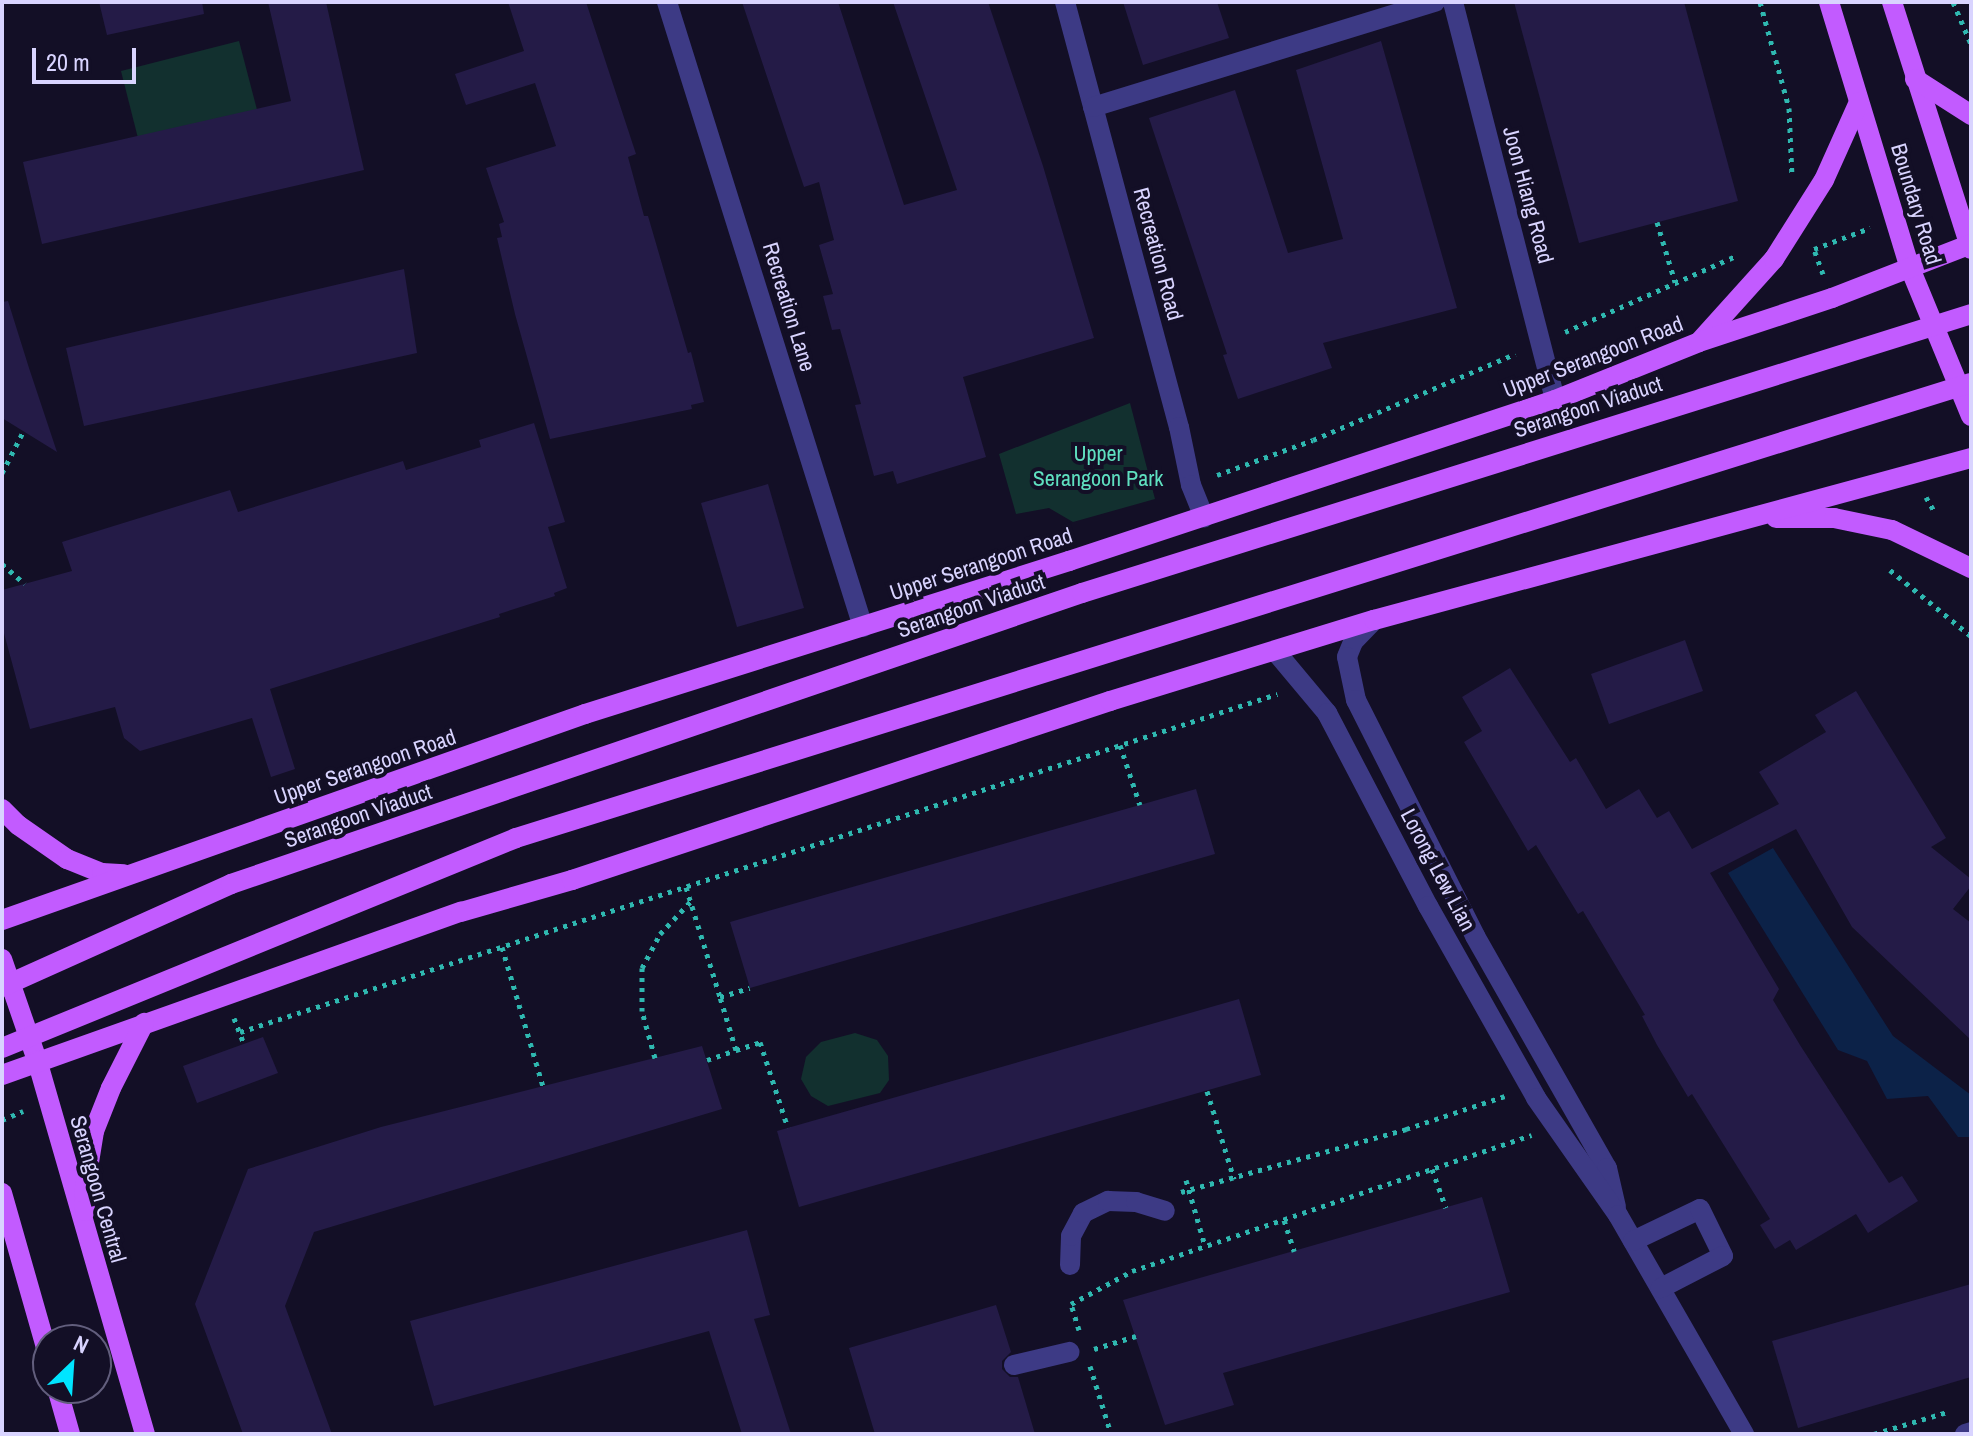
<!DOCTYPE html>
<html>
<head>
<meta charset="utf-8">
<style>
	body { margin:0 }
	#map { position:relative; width:1973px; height:1436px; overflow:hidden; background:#130f26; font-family:"Archivo Narrow",sans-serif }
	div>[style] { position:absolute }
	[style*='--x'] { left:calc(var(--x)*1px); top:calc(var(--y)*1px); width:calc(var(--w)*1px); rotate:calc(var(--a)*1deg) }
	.green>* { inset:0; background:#12302f }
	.water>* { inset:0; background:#0c2248 }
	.building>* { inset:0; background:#241b47 }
	.path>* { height:5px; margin-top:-2.5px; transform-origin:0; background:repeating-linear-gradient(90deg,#2fb8b0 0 4px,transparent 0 10px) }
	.minor>* { height:20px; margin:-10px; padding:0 10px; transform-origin:10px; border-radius:10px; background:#3d3a85 }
	.major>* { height:20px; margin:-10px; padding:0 10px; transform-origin:10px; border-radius:10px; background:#c25bff }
	.major-bridge>* { height:20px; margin:-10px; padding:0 10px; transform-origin:10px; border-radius:10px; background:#c25bff }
	span { translate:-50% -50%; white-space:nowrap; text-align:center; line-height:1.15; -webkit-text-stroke:8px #130f26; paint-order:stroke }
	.street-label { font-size:22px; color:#d9d4ff }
	.park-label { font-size:22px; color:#5fe0c0 }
	.frame { position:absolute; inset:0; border:4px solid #d9d4ff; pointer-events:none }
	.north { position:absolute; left:32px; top:1324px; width:80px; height:80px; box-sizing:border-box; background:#130f26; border:2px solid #625e7d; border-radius:50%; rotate:25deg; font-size:22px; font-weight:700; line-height:32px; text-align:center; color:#d9d4ff }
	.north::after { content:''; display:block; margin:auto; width:28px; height:36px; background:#00e5ff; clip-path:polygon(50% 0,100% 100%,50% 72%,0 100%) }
	.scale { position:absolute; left:32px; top:48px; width:104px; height:36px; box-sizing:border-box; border:4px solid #d9d4ff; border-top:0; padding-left:10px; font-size:24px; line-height:28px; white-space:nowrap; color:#d9d4ff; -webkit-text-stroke:6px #130f26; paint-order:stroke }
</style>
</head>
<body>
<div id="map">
	<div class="green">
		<i style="clip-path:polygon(239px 41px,261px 125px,142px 154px,121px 71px)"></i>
		<i style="clip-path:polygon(1130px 403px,1155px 499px,1073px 522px,1049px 508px,1016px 514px,999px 454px)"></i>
		<i style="clip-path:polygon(855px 1033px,877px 1040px,888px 1056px,889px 1080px,880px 1093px,828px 1106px,811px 1096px,801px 1079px,806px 1057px,821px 1042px)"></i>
	</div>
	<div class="water">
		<i style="clip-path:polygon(1773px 848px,1893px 1036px,1971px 1095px,1971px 1137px,1958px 1137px,1928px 1096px,1887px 1099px,1867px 1061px,1838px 1050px,1728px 873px)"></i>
	</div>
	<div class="building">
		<i style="clip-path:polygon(99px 2px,202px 2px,204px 14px,107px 35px)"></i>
		<i style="clip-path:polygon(268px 2px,326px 2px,364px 170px,42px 244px,23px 162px,291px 101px)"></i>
		<i style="clip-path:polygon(508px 2px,586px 2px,636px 154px,628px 157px,644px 216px,648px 216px,688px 353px,691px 352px,704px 402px,691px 405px,692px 409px,550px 439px,515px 314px,497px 238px,502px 237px,499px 224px,504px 222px,486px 168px,556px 146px,535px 83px,466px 105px,455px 74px,524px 51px)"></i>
		<i style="clip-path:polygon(742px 2px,838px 2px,904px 205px,957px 190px,893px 2px,988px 2px,1043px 166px,1094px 338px,963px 377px,986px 457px,897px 484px,893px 471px,874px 476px,855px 405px,861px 404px,840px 329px,832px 330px,823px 296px,833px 294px,819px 245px,834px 240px,819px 182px,804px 187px)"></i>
		<i style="clip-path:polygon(1123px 2px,1217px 2px,1229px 38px,1143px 65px)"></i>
		<i style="clip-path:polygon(1514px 2px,1684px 2px,1738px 201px,1579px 243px)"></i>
		<i style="clip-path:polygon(1381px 41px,1457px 308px,1323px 343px,1332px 368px,1238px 399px,1223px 355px,1227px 354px,1149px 118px,1235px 90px,1288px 253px,1343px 239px,1296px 70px)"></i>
		<i style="clip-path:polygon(404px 269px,417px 353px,84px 426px,66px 348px)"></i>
		<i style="clip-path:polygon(8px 301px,29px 368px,57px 452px,2px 418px,2px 302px)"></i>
		<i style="clip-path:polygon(534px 423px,565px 522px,548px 527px,567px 588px,554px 593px,555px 596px,499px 614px,500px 617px,270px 689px,295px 769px,271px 777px,252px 718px,140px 751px,124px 738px,115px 707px,30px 729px,2px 626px,2px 590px,72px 571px,62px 542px,230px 490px,238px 512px,403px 461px,406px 470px,481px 447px,479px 440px)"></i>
		<i style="clip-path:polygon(768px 484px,804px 608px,737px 627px,701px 503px)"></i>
		<i style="clip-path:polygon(1685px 640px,1703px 691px,1609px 724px,1591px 674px)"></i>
		<i style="clip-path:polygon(1510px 668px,1570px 762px,1576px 758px,1606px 809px,1639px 789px,1657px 818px,1669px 811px,1692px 849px,1779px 804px,1759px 772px,1826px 732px,1815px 715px,1856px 691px,1946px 838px,1931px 847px,1971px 879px,1971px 886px,1953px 909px,1971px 923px,1971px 1040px,1852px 927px,1796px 829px,1710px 873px,1779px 989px,1773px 1000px,1800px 1045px,1889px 1183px,1902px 1176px,1918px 1201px,1868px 1233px,1856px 1214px,1796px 1250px,1790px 1240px,1775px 1249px,1760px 1225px,1770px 1219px,1692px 1094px,1688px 1097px,1657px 1045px,1642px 1016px,1645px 1015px,1583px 911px,1578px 914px,1536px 845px,1528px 851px,1464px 742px,1482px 731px,1462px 697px)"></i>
		<i style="clip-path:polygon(1196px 789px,1215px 854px,750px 988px,730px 922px)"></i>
		<i style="clip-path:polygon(1239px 999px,1261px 1075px,799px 1207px,777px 1131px)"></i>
		<i style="clip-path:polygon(263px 1037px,278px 1073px,197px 1103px,183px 1066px)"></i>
		<i style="clip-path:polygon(702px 1046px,722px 1109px,314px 1232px,285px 1306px,332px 1434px,243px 1434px,195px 1304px,248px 1169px,381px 1127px)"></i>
		<i style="clip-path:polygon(1482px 1197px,1510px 1292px,1223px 1373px,1234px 1405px,1165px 1425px,1123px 1300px)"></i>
		<i style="clip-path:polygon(747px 1230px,770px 1315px,754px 1319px,791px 1434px,742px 1434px,709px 1331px,434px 1406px,410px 1321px)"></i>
		<i style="clip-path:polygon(1971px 1284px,1971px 1377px,1798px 1428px,1772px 1341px)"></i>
		<i style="clip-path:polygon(996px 1305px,1011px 1352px,1002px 1361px,1002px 1369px,1010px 1377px,1018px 1377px,1035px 1434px,875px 1434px,849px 1348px)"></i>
	</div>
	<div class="path">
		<i style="--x:1760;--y:2;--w:110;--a:74.7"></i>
		<i style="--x:1789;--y:108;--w:69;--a:87.5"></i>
		<i style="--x:1953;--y:2;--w:46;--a:66.8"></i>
		<i style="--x:1657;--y:222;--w:63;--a:73.3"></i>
		<i style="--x:1823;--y:274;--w:27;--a:-110"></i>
		<i style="--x:1814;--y:249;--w:60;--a:-20.6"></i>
		<i style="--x:1565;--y:332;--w:189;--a:-24"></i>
		<i style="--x:2;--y:473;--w:46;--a:-62.9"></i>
		<i style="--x:1217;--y:475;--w:102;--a:-20"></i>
		<i style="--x:1313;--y:440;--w:220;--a:-23.1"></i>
		<i style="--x:1926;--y:497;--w:16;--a:60"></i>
		<i style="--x:2;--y:564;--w:30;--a:41"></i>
		<i style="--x:1890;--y:570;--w:104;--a:39.2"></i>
		<i style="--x:1120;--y:745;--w:63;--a:71.6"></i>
		<i style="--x:686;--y:887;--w:115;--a:72.8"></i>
		<i style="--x:502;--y:947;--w:145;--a:73.6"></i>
		<i style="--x:234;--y:1018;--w:28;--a:69"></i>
		<i style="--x:240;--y:1032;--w:1091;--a:-18.05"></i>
		<i style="--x:736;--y:1050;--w:25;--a:-18"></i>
		<i style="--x:760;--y:1042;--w:90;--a:72"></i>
		<i style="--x:655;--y:1058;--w:49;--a:-105.5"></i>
		<i style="--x:642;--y:1011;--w:43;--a:-90"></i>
		<i style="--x:642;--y:968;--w:38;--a:-62"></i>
		<i style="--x:660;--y:934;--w:45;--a:-46.8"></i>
		<i style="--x:707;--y:1060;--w:31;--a:-19"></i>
		<i style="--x:736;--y:1050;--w:55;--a:-106.8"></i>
		<i style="--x:720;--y:997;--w:31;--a:-17"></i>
		<i style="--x:1207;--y:1091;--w:92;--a:72.9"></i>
		<i style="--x:2;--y:1120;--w:23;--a:-23"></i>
		<i style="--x:1432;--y:1169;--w:41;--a:70.3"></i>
		<i style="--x:1186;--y:1180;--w:69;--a:73.9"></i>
		<i style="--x:1181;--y:1192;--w:234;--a:-15.6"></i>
		<i style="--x:1406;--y:1129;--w:104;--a:-18.4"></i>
		<i style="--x:1284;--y:1220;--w:33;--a:72"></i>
		<i style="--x:1079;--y:1330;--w:27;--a:-107"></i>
		<i style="--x:1071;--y:1304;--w:69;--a:-28.4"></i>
		<i style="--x:1132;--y:1271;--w:422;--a:-18.8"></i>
		<i style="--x:1094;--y:1349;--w:44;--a:-17.2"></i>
		<i style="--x:1090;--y:1366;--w:71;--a:72.8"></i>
		<i style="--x:1874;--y:1434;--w:76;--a:-16.8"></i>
	</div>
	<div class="minor">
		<i style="--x:667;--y:2;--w:655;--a:72.59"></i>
		<i style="--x:1065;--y:2;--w:440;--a:75"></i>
		<i style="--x:1179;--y:427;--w:59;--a:78.3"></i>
		<i style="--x:1191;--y:485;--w:35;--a:68"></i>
		<i style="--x:1453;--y:2;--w:411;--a:75.6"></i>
		<i style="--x:1093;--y:107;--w:358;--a:-17.1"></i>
		<i style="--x:1374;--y:620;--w:30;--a:134"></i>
		<i style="--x:1353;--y:642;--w:16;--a:112"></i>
		<i style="--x:1347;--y:657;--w:44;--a:78.2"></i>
		<i style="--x:1356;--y:700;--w:264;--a:63.2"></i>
		<i style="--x:1475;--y:936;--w:267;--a:60.4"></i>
		<i style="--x:1607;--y:1168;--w:40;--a:77"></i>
		<i style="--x:1276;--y:652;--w:80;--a:50.1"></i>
		<i style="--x:1327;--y:713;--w:218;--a:62.4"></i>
		<i style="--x:1428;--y:906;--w:220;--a:60.6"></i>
		<i style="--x:1536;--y:1098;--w:143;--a:55"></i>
		<i style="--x:1618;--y:1215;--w:253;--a:60.1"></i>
		<i style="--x:1633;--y:1241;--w:74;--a:-25.5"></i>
		<i style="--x:1700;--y:1209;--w:52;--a:63.9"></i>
		<i style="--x:1723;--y:1256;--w:70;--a:152.7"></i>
		<i style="--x:1070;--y:1265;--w:29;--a:-88"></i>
		<i style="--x:1071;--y:1236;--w:26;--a:-62"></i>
		<i style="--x:1083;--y:1213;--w:28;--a:-26"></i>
		<i style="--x:1108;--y:1201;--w:28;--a:2"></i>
		<i style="--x:1136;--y:1202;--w:30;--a:17"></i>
		<i style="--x:1014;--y:1365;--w:57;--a:-13.3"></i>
		<i style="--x:1965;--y:1434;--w:6;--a:-18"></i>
	</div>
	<div class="major">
		<i style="--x:1829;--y:2;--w:278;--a:73.1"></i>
		<i style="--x:1910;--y:268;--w:160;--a:67.6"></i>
		<i style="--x:1892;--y:2;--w:259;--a:72.3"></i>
		<i style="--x:1915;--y:79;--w:67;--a:32.7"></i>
		<i style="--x:1701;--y:340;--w:109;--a:-48"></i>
		<i style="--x:1774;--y:259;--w:93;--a:-57.7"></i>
		<i style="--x:1824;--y:180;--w:85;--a:-65.8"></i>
		<i style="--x:1776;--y:518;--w:58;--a:0"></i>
		<i style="--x:1834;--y:518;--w:59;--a:11.7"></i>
		<i style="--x:1892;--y:530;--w:88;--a:25.7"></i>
		<i style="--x:2;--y:809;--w:23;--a:45"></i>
		<i style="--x:18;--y:825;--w:60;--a:34.8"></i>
		<i style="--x:67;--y:859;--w:38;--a:22"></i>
		<i style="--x:102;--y:873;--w:22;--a:3"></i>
		<i style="--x:2;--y:920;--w:618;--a:-19.46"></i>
		<i style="--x:585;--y:714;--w:508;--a:-17.54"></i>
		<i style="--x:1069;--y:561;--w:512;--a:-18.33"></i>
		<i style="--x:1555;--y:400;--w:155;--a:-21.9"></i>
		<i style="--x:1699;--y:342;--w:140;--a:-18.3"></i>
		<i style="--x:1832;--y:298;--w:149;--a:-21.2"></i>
		<i style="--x:2;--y:959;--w:107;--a:70.9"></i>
		<i style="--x:37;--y:1060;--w:389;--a:73.9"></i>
		<i style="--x:2;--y:1075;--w:487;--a:-19.6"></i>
		<i style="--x:461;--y:912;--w:116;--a:-16.1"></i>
		<i style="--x:572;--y:880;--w:567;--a:-18.4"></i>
		<i style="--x:1110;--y:701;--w:276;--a:-17.1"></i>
		<i style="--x:1374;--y:620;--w:619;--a:-15.18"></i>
		<i style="--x:2;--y:1193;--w:168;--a:74.1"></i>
		<i style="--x:85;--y:1211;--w:18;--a:-93"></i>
		<i style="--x:84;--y:1193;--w:63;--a:-80.8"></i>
		<i style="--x:94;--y:1131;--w:46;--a:-68.4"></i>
		<i style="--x:111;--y:1088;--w:73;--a:-63.1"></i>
		<i style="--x:57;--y:1388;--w:48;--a:74.2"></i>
	</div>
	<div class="major-bridge">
		<i style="--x:2;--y:987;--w:251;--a:-24.2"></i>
		<i style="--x:231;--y:884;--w:899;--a:-18.88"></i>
		<i style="--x:1082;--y:593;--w:932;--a:-17.42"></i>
		<i style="--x:2;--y:1048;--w:555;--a:-22.22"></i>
		<i style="--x:516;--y:838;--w:1524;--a:-17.37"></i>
	</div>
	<div class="street-label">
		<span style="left:1528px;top:195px;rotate:75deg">Joon Hiang Road</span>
		<span style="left:1916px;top:204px;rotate:73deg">Boundary Road</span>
		<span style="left:1158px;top:254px;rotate:75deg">Recreation Road</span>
		<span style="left:789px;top:307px;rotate:73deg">Recreation Lane</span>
		<span style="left:1593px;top:357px;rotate:-21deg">Upper Serangoon Road</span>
		<span style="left:1588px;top:407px;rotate:-18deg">Serangoon Viaduct</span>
		<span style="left:981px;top:564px;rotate:-18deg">Upper Serangoon Road</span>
		<span style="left:971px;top:606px;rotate:-19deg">Serangoon Viaduct</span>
		<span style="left:365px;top:767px;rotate:-19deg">Upper Serangoon Road</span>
		<span style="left:358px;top:816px;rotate:-19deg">Serangoon Viaduct</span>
		<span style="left:1438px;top:870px;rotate:62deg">Lorong Lew Lian</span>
		<span style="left:98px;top:1189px;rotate:74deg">Serangoon Central</span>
	</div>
	<div class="park-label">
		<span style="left:1098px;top:466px">Upper<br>Serangoon Park</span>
	</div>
	<div class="frame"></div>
	<div class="north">N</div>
	<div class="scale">20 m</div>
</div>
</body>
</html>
